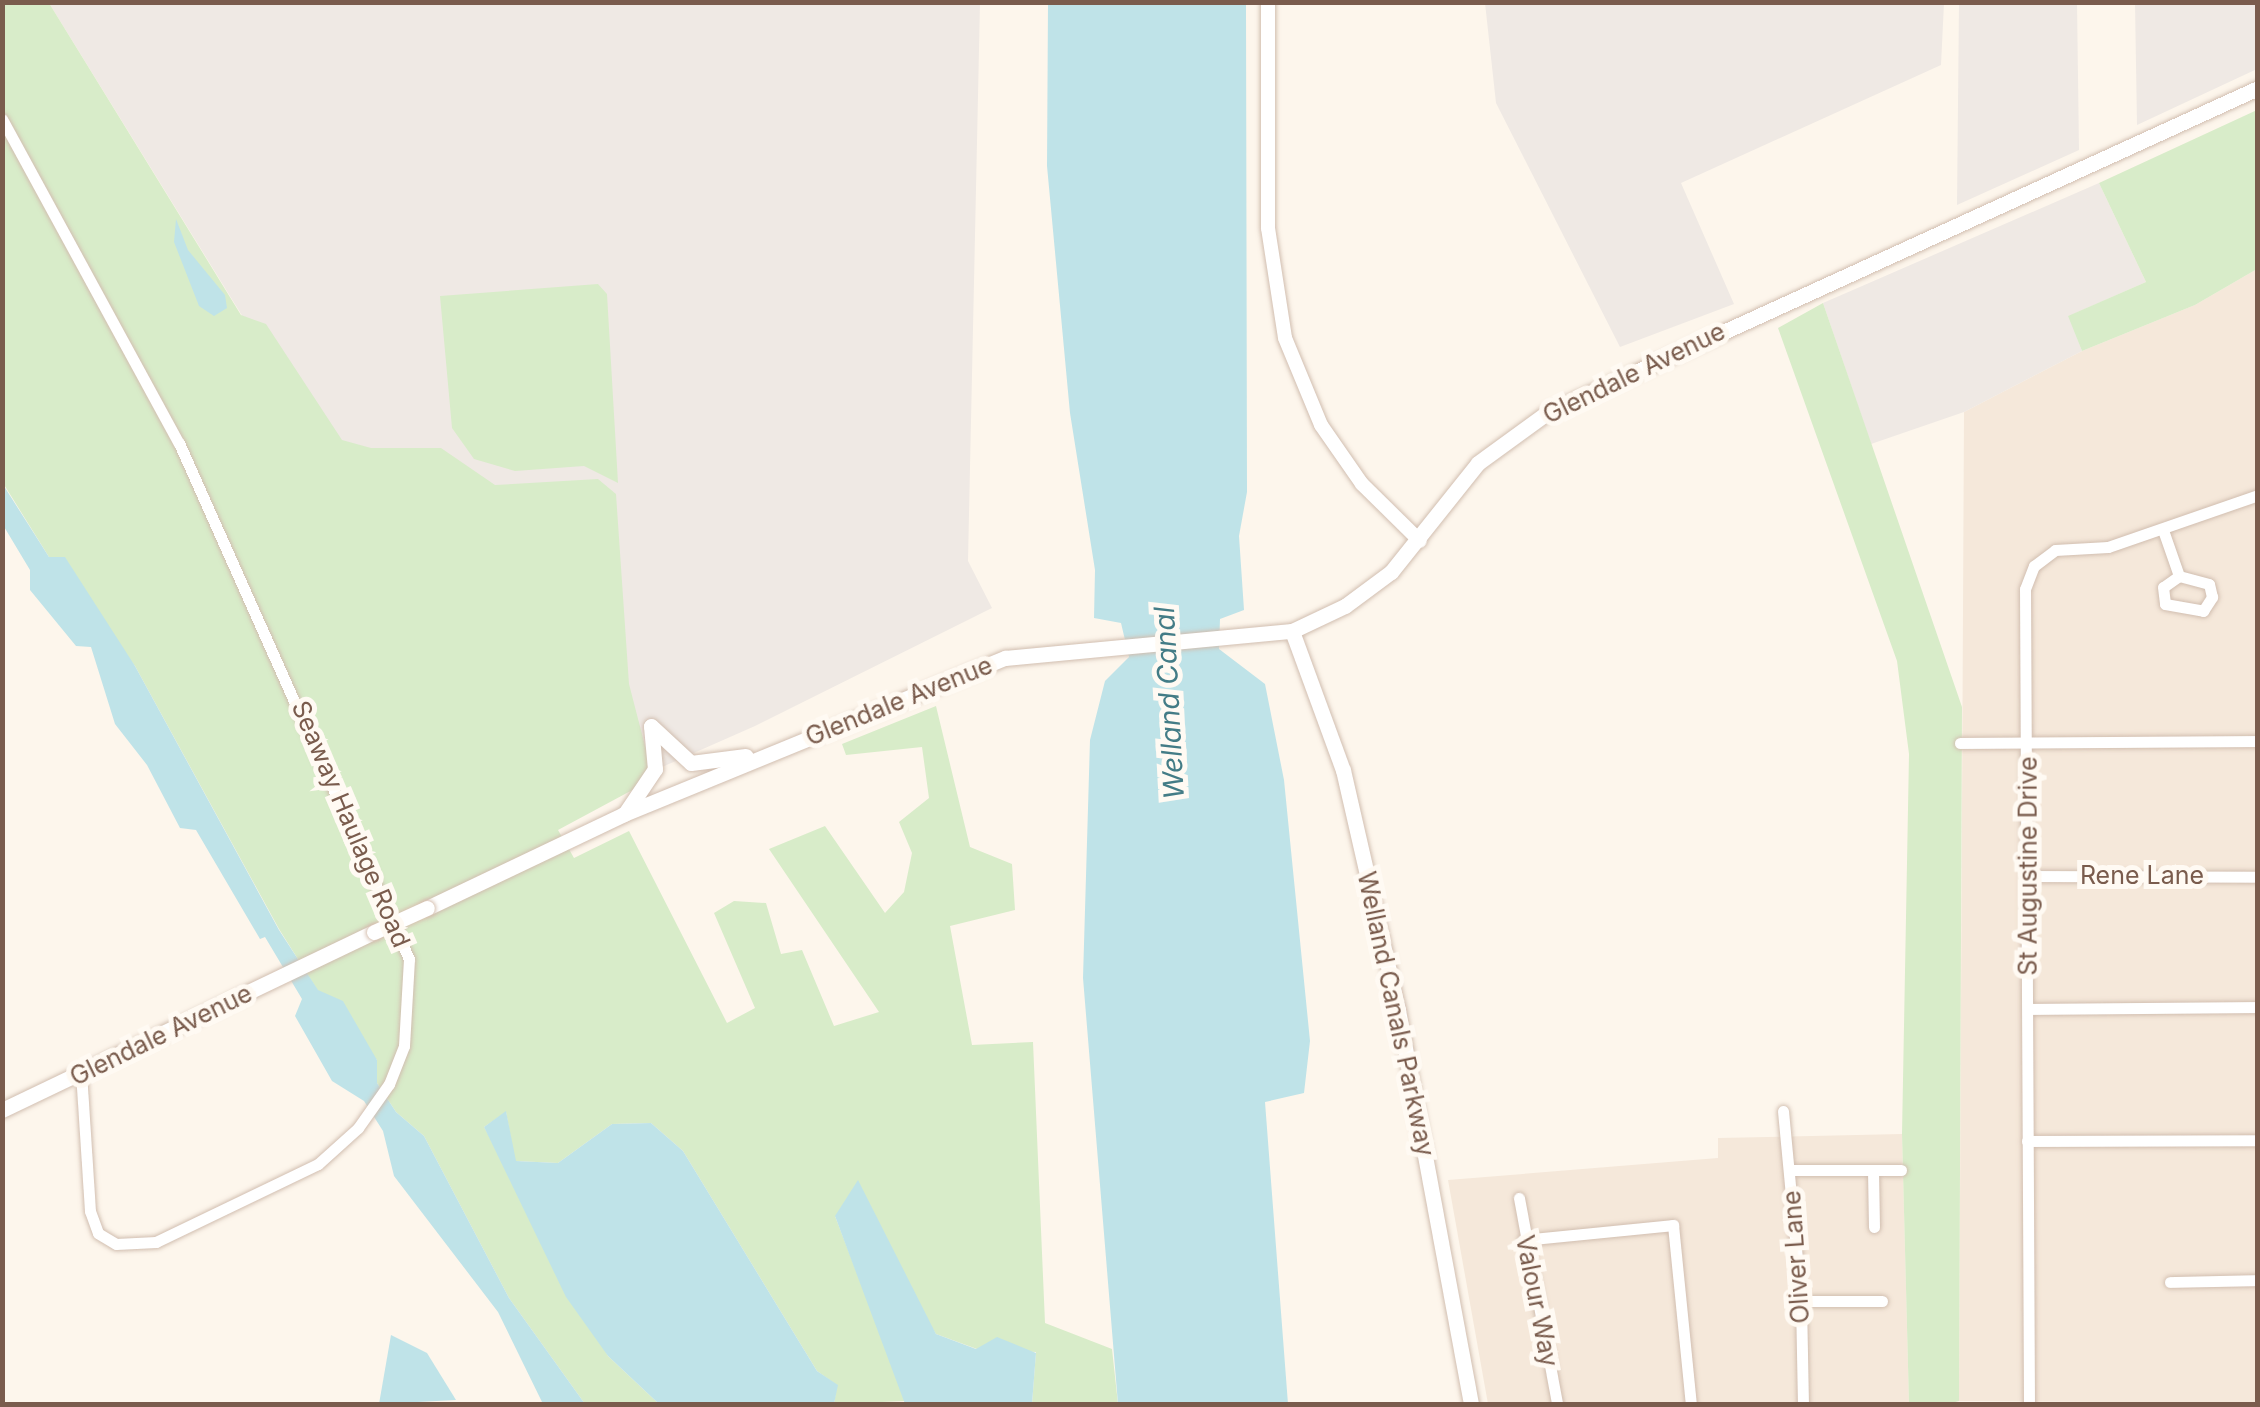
<!DOCTYPE html>
<html>
<head>
<meta charset="utf-8">
<style>
	body { margin:0 }
	#map { position:relative; width:2260px; height:1407px; overflow:hidden; background:#fdf6ec; font-family:Inter,sans-serif }
	div>[style] { position:absolute }
	[style*='--x'] { left:calc(var(--x)*1px); top:calc(var(--y)*1px); width:calc(var(--w)*1px); rotate:calc(var(--a)*1deg) }
	.residential>* { inset:0; background:#f5e8da }
	.industrial>* { inset:0; background:#efe9e4 }
	.green>* { inset:0; background:#d8ecc9 }
	.water>* { inset:0; background:#bfe3e8 }
	.roads { filter:drop-shadow(0 0 2px #d1beb0) drop-shadow(0 0 2px #d1beb0) }
	.minor>* { height:11px; margin:-5.5px; padding:0 5.5px; transform-origin:5.5px; border-radius:5.5px; background:#fff }
	.tertiary>* { height:14px; margin:-7px; padding:0 7px; transform-origin:7px; border-radius:7px; background:#fff }
	.secondary>* { height:15px; margin:-7.5px; padding:0 7.5px; transform-origin:7.5px; border-radius:7.5px; background:#fff }
	.bridges { filter:drop-shadow(0 0 2px #d6c0b0) drop-shadow(0 0 2px #d6c0b0) }
	.secondary-bridge>* { height:15px; margin:-7.5px; padding:0 7.5px; transform-origin:7.5px; border-radius:7.5px; background:#fff }
	span { translate:-50% -50%; white-space:nowrap; text-align:center; line-height:1.15; -webkit-text-stroke:10px #fffaf3; paint-order:stroke }
	.street-label { font-size:25px; color:#7a5c4d }
	.water-label { font-size:28px; color:#437c86; font-style:italic }
	.frame { position:absolute; inset:0; border:5px solid #7a5c4d; pointer-events:none }
</style>
</head>
<body>
<div id="map">
	<div class="residential">
		<i style="clip-path:polygon(2257px 269px,2257px 1403px,1959px 1401px,1964px 412px,2082px 351px,2195px 305px)"></i>
		<i style="clip-path:polygon(1902px 1134px,1909px 1404px,1488px 1404px,1448px 1180px,1718px 1158px,1718px 1138px)"></i>
	</div>
	<div class="industrial">
		<i style="clip-path:polygon(49px 3px,980px 3px,968px 561px,992px 608px,755px 726px,551px 816px)"></i>
		<i style="clip-path:polygon(1485px 3px,1944px 3px,1941px 65px,1681px 183px,1734px 304px,1620px 347px,1496px 103px)"></i>
		<i style="clip-path:polygon(1959px 3px,2077px 3px,2079px 150px,1957px 205px)"></i>
		<i style="clip-path:polygon(2135px 3px,2257px 3px,2257px 69px,2137px 125px)"></i>
		<i style="clip-path:polygon(2099px 183px,2146px 282px,2069px 316px,2082px 351px,1964px 412px,1871px 444px,1823px 303px)"></i>
	</div>
	<div class="green">
		<i style="clip-path:polygon(3px 3px,49px 3px,241px 315px,266px 324px,342px 440px,371px 448px,441px 448px,495px 485px,598px 479px,616px 494px,629px 684px,651px 769px,638px 787px,558px 830px,574px 858px,629px 831px,727px 1023px,755px 1008px,714px 913px,734px 901px,766px 903px,781px 954px,802px 950px,834px 1026px,879px 1012px,769px 849px,825px 826px,885px 913px,904px 892px,912px 853px,899px 822px,929px 798px,922px 747px,846px 755px,842px 744px,936px 706px,970px 847px,1012px 864px,1015px 910px,950px 926px,972px 1045px,1033px 1042px,1045px 1323px,1112px 1349px,1118px 1404px,1032px 1404px,1036px 1352px,977px 1349px,936px 1334px,912px 1297px,835px 1216px,906px 1401px,834px 1404px,837px 1385px,817px 1371px,683px 1151px,651px 1123px,612px 1124px,558px 1163px,515px 1161px,506px 1112px,484px 1127px,608px 1356px,659px 1404px,585px 1404px,509px 1298px,424px 1136px,396px 1112px,377px 1083px,377px 1060px,318px 991px,279px 929px,135px 666px,49px 557px,3px 483px)"></i>
		<i style="clip-path:polygon(2257px 110px,2257px 269px,2195px 305px,2082px 351px,2068px 316px,2146px 282px,2099px 183px)"></i>
		<i style="clip-path:polygon(598px 284px,607px 294px,618px 483px,584px 466px,515px 471px,474px 459px,452px 428px,440px 296px)"></i>
		<i style="clip-path:polygon(1823px 303px,1962px 707px,1959px 1401px,1948px 1404px,1909px 1404px,1902px 1134px,1909px 754px,1897px 661px,1778px 328px)"></i>
	</div>
	<div class="water">
		<i style="clip-path:polygon(1048px 3px,1246px 3px,1247px 492px,1239px 536px,1244px 610px,1220px 619px,1219px 649px,1265px 684px,1284px 780px,1310px 1041px,1304px 1093px,1265px 1102px,1288px 1404px,1118px 1404px,1083px 978px,1090px 740px,1105px 681px,1129px 657px,1121px 623px,1094px 618px,1095px 570px,1070px 413px,1047px 166px)"></i>
		<i style="clip-path:polygon(176px 219px,188px 250px,225px 295px,227px 308px,214px 316px,199px 306px,174px 242px)"></i>
		<i style="clip-path:polygon(2px 483px,49px 557px,65px 557px,135px 666px,279px 930px,318px 990px,343px 1001px,377px 1060px,377px 1083px,396px 1112px,424px 1136px,509px 1298px,585px 1404px,543px 1404px,498px 1312px,394px 1176px,383px 1131px,364px 1101px,332px 1081px,295px 1016px,302px 999px,265px 937px,260px 939px,196px 830px,180px 828px,147px 765px,115px 724px,91px 647px,76px 646px,30px 590px,30px 570px,3px 525px)"></i>
		<i style="clip-path:polygon(506px 1111px,516px 1161px,558px 1163px,612px 1124px,651px 1123px,683px 1151px,817px 1371px,838px 1385px,834px 1404px,659px 1404px,608px 1356px,566px 1297px,484px 1127px)"></i>
		<i style="clip-path:polygon(858px 1180px,936px 1334px,976px 1349px,997px 1337px,1036px 1353px,1032px 1404px,905px 1404px,835px 1216px)"></i>
		<i style="clip-path:polygon(391px 1335px,427px 1353px,456px 1400px,379px 1404px)"></i>
	</div>
	<div class="roads">
		<div class="minor">
			<i style="--x:2;--y:119;--w:369;--a:61.4"></i>
			<i style="--x:179;--y:443;--w:565;--a:65.98"></i>
			<i style="--x:409;--y:959;--w:87;--a:93.3"></i>
			<i style="--x:404;--y:1046;--w:41;--a:111.5"></i>
			<i style="--x:389;--y:1084;--w:54;--a:125.2"></i>
			<i style="--x:358;--y:1128;--w:54;--a:138"></i>
			<i style="--x:318;--y:1164;--w:180;--a:154.3"></i>
			<i style="--x:156;--y:1242;--w:40;--a:177.1"></i>
			<i style="--x:116;--y:1244;--w:21;--a:-149"></i>
			<i style="--x:98;--y:1233;--w:23;--a:-110"></i>
			<i style="--x:90;--y:1211;--w:138;--a:-93.7"></i>
			<i style="--x:2163;--y:530;--w:49;--a:70.8"></i>
			<i style="--x:2179;--y:576;--w:19;--a:145"></i>
			<i style="--x:2163;--y:587;--w:17;--a:83"></i>
			<i style="--x:2165;--y:604;--w:39;--a:10"></i>
			<i style="--x:2203;--y:611;--w:17;--a:-57"></i>
			<i style="--x:2212;--y:597;--w:13;--a:-103"></i>
			<i style="--x:2209;--y:584;--w:31;--a:-165"></i>
			<i style="--x:1960;--y:743;--w:298;--a:-0.4"></i>
			<i style="--x:2027;--y:876;--w:231;--a:0.2"></i>
			<i style="--x:2028;--y:1009;--w:230;--a:-0.5"></i>
			<i style="--x:1783;--y:1111;--w:191;--a:84.6"></i>
			<i style="--x:1801;--y:1301;--w:103;--a:88.9"></i>
			<i style="--x:2027;--y:1141;--w:231;--a:-0.2"></i>
			<i style="--x:1790;--y:1170;--w:83;--a:0"></i>
			<i style="--x:1873;--y:1170;--w:57;--a:89"></i>
			<i style="--x:1873;--y:1170;--w:28;--a:0"></i>
			<i style="--x:1519;--y:1198;--w:209;--a:79.5"></i>
			<i style="--x:1523;--y:1240;--w:151;--a:-5.7"></i>
			<i style="--x:1673;--y:1225;--w:180;--a:84.3"></i>
			<i style="--x:2170;--y:1282;--w:88;--a:-1.3"></i>
			<i style="--x:1801;--y:1301;--w:81;--a:0"></i>
			<i style="--x:2029;--y:1404;--w:815;--a:-90.28"></i>
			<i style="--x:2025;--y:589;--w:25;--a:-69"></i>
			<i style="--x:2034;--y:566;--w:26;--a:-37"></i>
			<i style="--x:2055;--y:550;--w:53;--a:-3.2"></i>
			<i style="--x:2108;--y:547;--w:159;--a:-19.1"></i>
		</div>
		<div class="tertiary">
			<i style="--x:1268;--y:2;--w:226;--a:90"></i>
			<i style="--x:1268;--y:228;--w:111;--a:81.2"></i>
			<i style="--x:1285;--y:338;--w:94;--a:67.5"></i>
			<i style="--x:1321;--y:425;--w:72;--a:55.2"></i>
			<i style="--x:1362;--y:484;--w:81;--a:44.5"></i>
		</div>
		<div class="secondary">
			<i style="--x:1292;--y:631;--w:148;--a:69.9"></i>
			<i style="--x:1343;--y:770;--w:246;--a:77.1"></i>
			<i style="--x:1398;--y:1010;--w:401;--a:79.5"></i>
			<i style="--x:651;--y:726;--w:54;--a:42.8"></i>
			<i style="--x:691;--y:763;--w:55;--a:-7.3"></i>
			<i style="--x:626;--y:812;--w:52;--a:-56"></i>
			<i style="--x:655;--y:769;--w:43;--a:-95.3"></i>
			<i style="--x:427;--y:908;--w:218;--a:-25.5"></i>
			<i style="--x:624;--y:814;--w:412;--a:-22.3"></i>
			<i style="--x:1005;--y:658;--w:288;--a:-5.4"></i>
			<i style="--x:1292;--y:631;--w:59;--a:-25.3"></i>
			<i style="--x:1345;--y:606;--w:57;--a:-36.5"></i>
			<i style="--x:1391;--y:572;--w:139;--a:-51.4"></i>
			<i style="--x:1478;--y:463;--w:87;--a:-36.1"></i>
			<i style="--x:1548;--y:412;--w:780;--a:-24.53"></i>
			<i style="--x:2;--y:1110;--w:412;--a:-25.6"></i>
		</div>
	</div>
	<div class="bridges">
		<div class="secondary-bridge">
			<i style="--x:374;--y:932;--w:58;--a:-24.4"></i>
		</div>
	</div>
	<div class="street-label">
		<span style="left:1634px;top:373px;rotate:-26deg">Glendale Avenue</span>
		<span style="left:899px;top:701px;rotate:-22deg">Glendale Avenue</span>
		<span style="left:351px;top:824px;rotate:67deg">Seaway Haulage Road</span>
		<span style="left:2028px;top:866px;rotate:-90deg">St Augustine Drive</span>
		<span style="left:2142px;top:875px">Rene Lane</span>
		<span style="left:1396px;top:1014px;rotate:78deg">Welland Canals Parkway</span>
		<span style="left:161px;top:1035px;rotate:-26deg">Glendale Avenue</span>
		<span style="left:1796px;top:1257px;rotate:-94deg">Oliver Lane</span>
		<span style="left:1537px;top:1301px;rotate:79deg">Valour Way</span>
	</div>
	<div class="water-label">
		<span style="left:1169px;top:703px;rotate:-93deg">Welland Canal</span>
	</div>
	<div class="frame"></div>
</div>
</body>
</html>
